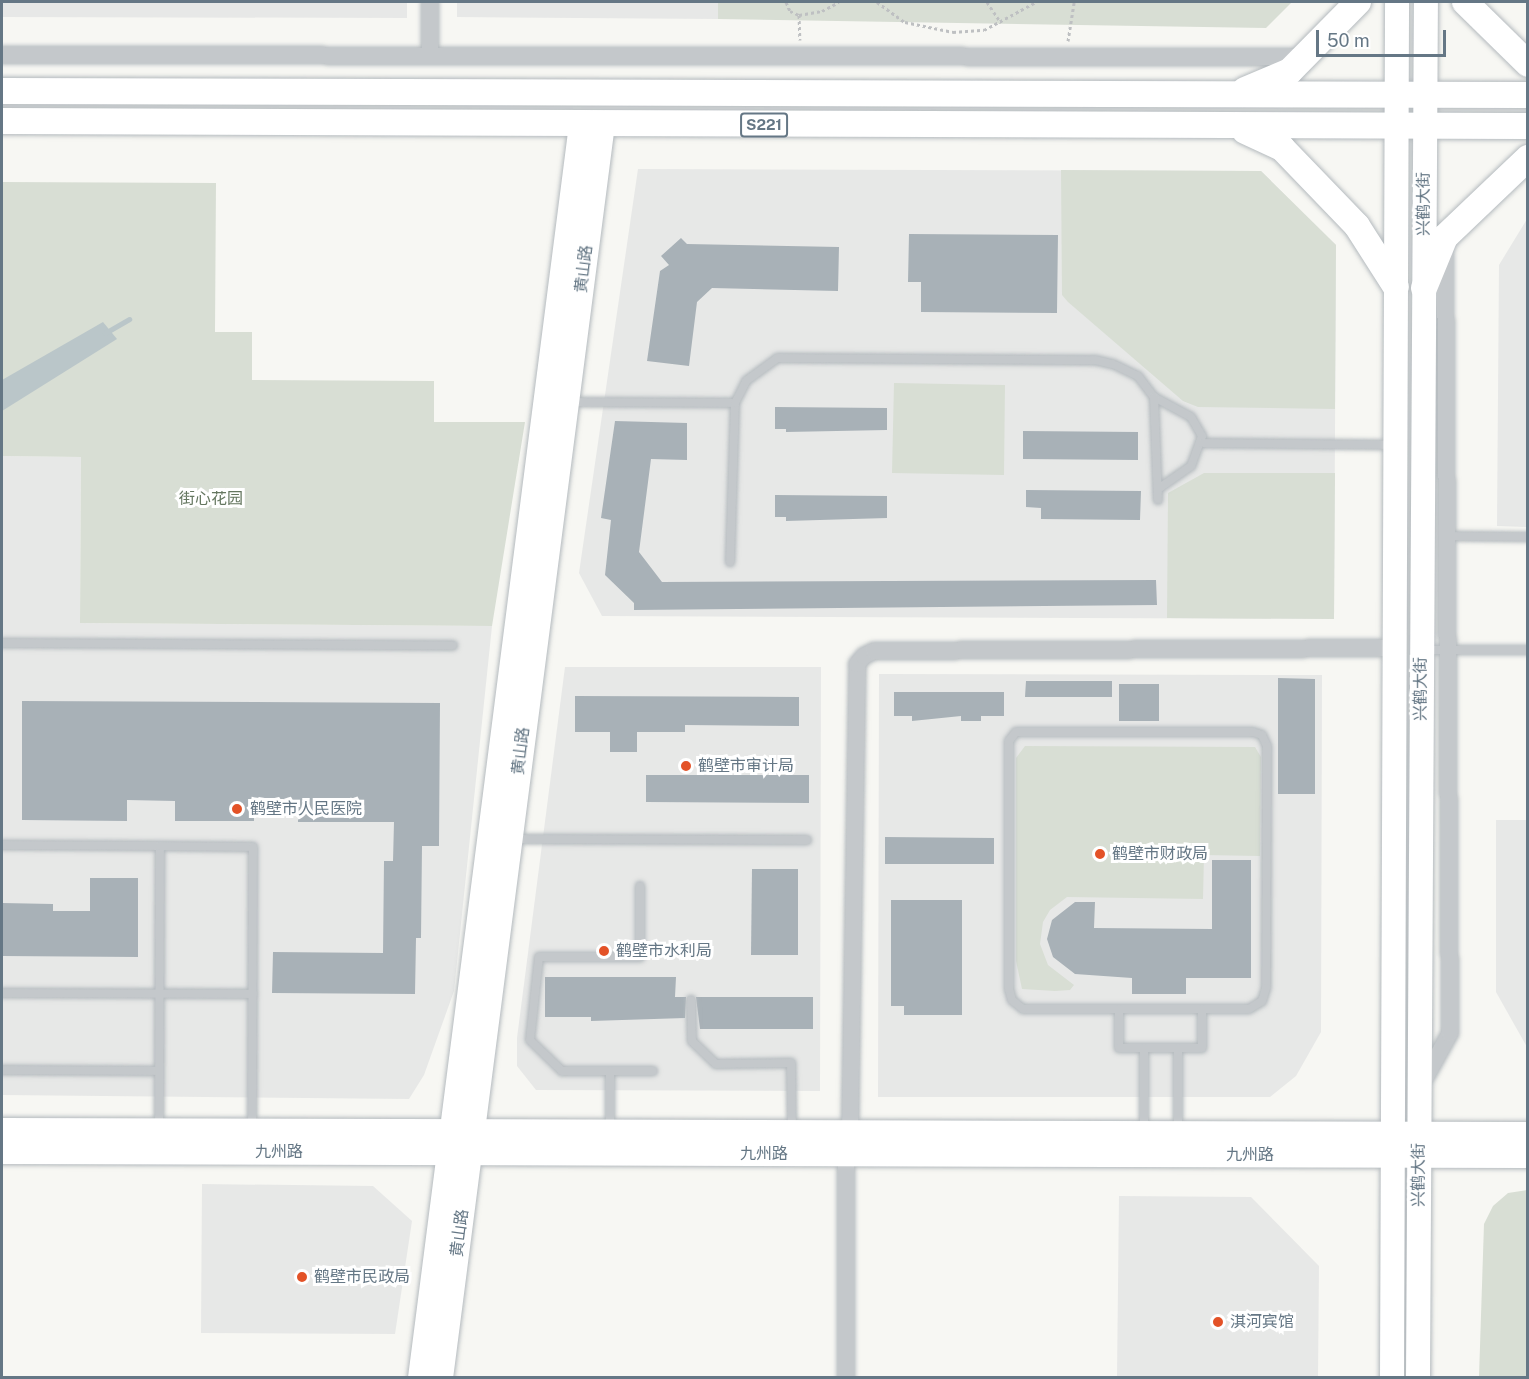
<!DOCTYPE html>
<html>
<head>
<meta charset="utf-8">
<style>
	body { margin:0 }
	#map { position:relative; width:1529px; height:1379px; overflow:hidden; background:#f7f7f3; font-family:"Public Sans","Noto Sans SC",sans-serif }
	div>[style] { position:absolute }
	[style*='--x'] { left:calc(var(--x)*1px); top:calc(var(--y)*1px); width:calc(var(--w)*1px); rotate:calc(var(--a)*1deg) }
	.built>* { inset:0; background:#e7e8e7 }
	.green>* { inset:0; background:#d8ded4 }
	.water>* { inset:0; background:#bac6c9 }
	.stream>* { height:5px; margin:-2.5px; padding:0 2.5px; transform-origin:2.5px; border-radius:2.5px; background:#bac6c9 }
	.building>* { inset:0; background:#a8b1b7 }
	.path>* { height:3px; margin-top:-1.5px; transform-origin:0; background:repeating-linear-gradient(90deg,#bec0c2 0 3px,transparent 0 6px) }
	.roads { filter:drop-shadow(0 0 2px #b4babe) drop-shadow(0 0 2px #b4babe) }
	.lane>* { height:8px; margin:-4px; padding:0 4px; transform-origin:4px; border-radius:4px; background:#c4c8cb }
	.street>* { height:16px; margin:-8px; padding:0 8px; transform-origin:8px; border-radius:8px; background:#c4c8cb }
	.secondary>* { height:24px; margin:-12px; padding:0 12px; transform-origin:12px; border-radius:12px; background:#fff }
	.primary>* { height:26px; margin:-13px; padding:0 13px; transform-origin:13px; border-radius:13px; background:#fff }
	.dots>* { width:16px; height:16px; translate:-50% -50%; box-sizing:border-box; border:3px solid #fff; border-radius:50% }
	span { translate:-50% -50%; white-space:nowrap; text-align:center; line-height:1.15; -webkit-text-stroke:6px #fff; paint-order:stroke }
	.shield-label span { padding:2px 4px; background:#fff; border:2px solid; border-radius:4px; -webkit-text-stroke-width:0 }
	.shield-label { font-size:15px; color:#657785; font-weight:700 }
	.street-label { font-size:16px; color:#657785 }
	.park-label { font-size:16px; color:#657760 }
	.poi-label { font-size:16px; color:#657785 }
	.left { translate:0 -50%; text-align:left }
	.frame { position:absolute; inset:0; border:3px solid #657785; pointer-events:none }
	.scale { position:absolute; left:1316px; top:30px; width:130px; height:27px; box-sizing:border-box; border:3px solid #657785; border-top:0; padding-left:8px; font-size:18px; line-height:21px; white-space:nowrap; color:#657785; -webkit-text-stroke:4px #fff; paint-order:stroke }
</style>
</head>
<body>
<div id="map">
	<div class="built">
		<i style="clip-path:polygon(2px 2px,407px 2px,407px 18px,2px 17px)"></i>
		<i style="clip-path:polygon(457px 2px,718px 2px,718px 19px,457px 17px)"></i>
		<i style="clip-path:polygon(638px 169px,1261px 171px,1336px 245px,1334px 619px,602px 616px,579px 573px)"></i>
		<i style="clip-path:polygon(1527px 219px,1527px 527px,1497px 526px,1499px 265px)"></i>
		<i style="clip-path:polygon(2px 456px,81px 457px,80px 623px,492px 626px,454px 991px,424px 1075px,409px 1099px,2px 1095px)"></i>
		<i style="clip-path:polygon(565px 667px,821px 667px,820px 1091px,536px 1090px,517px 1066px,517px 1038px)"></i>
		<i style="clip-path:polygon(879px 674px,1322px 675px,1321px 1032px,1296px 1076px,1270px 1097px,878px 1097px)"></i>
		<i style="clip-path:polygon(1496px 820px,1527px 820px,1527px 1047px,1496px 992px)"></i>
		<i style="clip-path:polygon(202px 1184px,373px 1186px,412px 1221px,395px 1334px,201px 1333px)"></i>
		<i style="clip-path:polygon(1119px 1196px,1251px 1197px,1319px 1266px,1318px 1377px,1117px 1377px)"></i>
	</div>
	<div class="green">
		<i style="clip-path:polygon(718px 2px,1292px 2px,1266px 28px,718px 19px)"></i>
		<i style="clip-path:polygon(1061px 170px,1261px 171px,1336px 245px,1335px 409px,1198px 407px,1183px 401px,1068px 302px,1062px 295px)"></i>
		<i style="clip-path:polygon(2px 182px,216px 183px,215px 332px,252px 332px,252px 380px,434px 381px,434px 422px,525px 422px,492px 626px,80px 623px,81px 457px,2px 456px)"></i>
		<i style="clip-path:polygon(894px 383px,1005px 385px,1004px 475px,892px 473px)"></i>
		<i style="clip-path:polygon(1204px 473px,1335px 473px,1334px 619px,1167px 618px,1168px 493px)"></i>
		<i style="clip-path:polygon(1025px 746px,1255px 747px,1261px 757px,1260px 856px,1204px 855px,1203px 899px,1067px 897px,1050px 910px,1043px 922px,1040px 944px,1048px 965px,1074px 985px,1070px 990px,1055px 991px,1022px 989px,1016px 961px,1016px 758px)"></i>
		<i style="clip-path:polygon(1527px 1190px,1527px 1377px,1479px 1377px,1484px 1224px,1493px 1206px,1508px 1193px)"></i>
	</div>
	<div class="water">
		<i style="clip-path:polygon(103px 322px,117px 339px,2px 411px,2px 380px)"></i>
	</div>
	<div class="stream">
		<i style="--x:105;--y:333;--w:28;--a:-30"></i>
	</div>
	<div class="building">
		<i style="clip-path:polygon(909px 234px,1058px 235px,1057px 313px,921px 312px,921px 282px,908px 282px)"></i>
		<i style="clip-path:polygon(681px 238px,687px 244px,839px 247px,838px 291px,712px 288px,697px 302px,689px 366px,647px 361px,660px 271px,669px 265px,661px 256px)"></i>
		<i style="clip-path:polygon(775px 407px,887px 408px,887px 430px,786px 432px,786px 429px,775px 429px)"></i>
		<i style="clip-path:polygon(615px 421px,687px 423px,687px 460px,651px 459px,639px 552px,662px 582px,1156px 580px,1157px 605px,634px 610px,634px 603px,605px 575px,611px 520px,601px 518px)"></i>
		<i style="clip-path:polygon(1023px 431px,1138px 432px,1138px 460px,1023px 459px)"></i>
		<i style="clip-path:polygon(1026px 490px,1141px 491px,1140px 520px,1041px 519px,1041px 508px,1026px 507px)"></i>
		<i style="clip-path:polygon(775px 495px,887px 496px,887px 518px,786px 521px,786px 517px,775px 517px)"></i>
		<i style="clip-path:polygon(1278px 678px,1315px 679px,1315px 794px,1278px 794px)"></i>
		<i style="clip-path:polygon(1026px 681px,1112px 681px,1112px 697px,1025px 697px)"></i>
		<i style="clip-path:polygon(1119px 684px,1159px 684px,1159px 721px,1119px 721px)"></i>
		<i style="clip-path:polygon(894px 692px,1004px 692px,1004px 716px,981px 716px,981px 721px,961px 721px,961px 716px,912px 721px,912px 716px,894px 716px)"></i>
		<i style="clip-path:polygon(575px 696px,799px 697px,799px 726px,685px 725px,685px 732px,637px 732px,637px 752px,610px 752px,610px 732px,575px 732px)"></i>
		<i style="clip-path:polygon(22px 701px,440px 703px,439px 846px,422px 846px,421px 938px,416px 938px,415px 994px,272px 993px,273px 952px,383px 953px,384px 861px,393px 861px,394px 822px,298px 822px,298px 802px,254px 801px,254px 821px,175px 821px,175px 801px,127px 800px,127px 821px,22px 820px)"></i>
		<i style="clip-path:polygon(646px 775px,809px 775px,809px 803px,646px 802px)"></i>
		<i style="clip-path:polygon(885px 837px,994px 838px,994px 864px,885px 864px)"></i>
		<i style="clip-path:polygon(1212px 860px,1251px 860px,1251px 978px,1186px 978px,1186px 994px,1132px 994px,1132px 978px,1075px 974px,1053px 957px,1047px 939px,1052px 920px,1075px 902px,1095px 902px,1094px 928px,1212px 929px)"></i>
		<i style="clip-path:polygon(752px 869px,798px 869px,798px 955px,751px 955px)"></i>
		<i style="clip-path:polygon(90px 878px,138px 878px,138px 957px,2px 956px,2px 903px,53px 904px,53px 911px,90px 911px)"></i>
		<i style="clip-path:polygon(891px 900px,962px 900px,962px 1015px,904px 1015px,904px 1006px,891px 1006px)"></i>
		<i style="clip-path:polygon(545px 977px,676px 977px,675px 997px,686px 997px,685px 1018px,591px 1021px,591px 1017px,545px 1017px)"></i>
		<i style="clip-path:polygon(696px 997px,813px 997px,813px 1029px,700px 1029px)"></i>
	</div>
	<div class="path">
		<i style="--x:786;--y:2;--w:10;--a:66"></i>
		<i style="--x:790;--y:11;--w:10;--a:24"></i>
		<i style="--x:799;--y:15;--w:23;--a:-10"></i>
		<i style="--x:822;--y:11;--w:19;--a:-28"></i>
		<i style="--x:877;--y:2;--w:34;--a:36"></i>
		<i style="--x:905;--y:22;--w:49;--a:11.8"></i>
		<i style="--x:953;--y:32;--w:31;--a:-4"></i>
		<i style="--x:984;--y:30;--w:59;--a:-28.3"></i>
		<i style="--x:987;--y:2;--w:25;--a:56"></i>
		<i style="--x:799;--y:15;--w:25;--a:88"></i>
		<i style="--x:1068;--y:41;--w:39;--a:-81"></i>
	</div>
	<div class="roads">
		<div class="lane">
			<i style="--x:1154;--y:397;--w:42;--a:28.4"></i>
			<i style="--x:1191;--y:417;--w:22;--a:60"></i>
			<i style="--x:1202;--y:436;--w:32;--a:110"></i>
			<i style="--x:1191;--y:466;--w:40;--a:145.1"></i>
			<i style="--x:570;--y:402;--w:165;--a:0.3"></i>
			<i style="--x:1203;--y:443;--w:191;--a:0.6"></i>
			<i style="--x:1448;--y:536;--w:80;--a:0.7"></i>
			<i style="--x:730;--y:562;--w:159;--a:-88.2"></i>
			<i style="--x:735;--y:403;--w:25;--a:-63"></i>
			<i style="--x:746;--y:381;--w:39;--a:-36"></i>
			<i style="--x:778;--y:358;--w:317;--a:0.4"></i>
			<i style="--x:1095;--y:360;--w:18;--a:13"></i>
			<i style="--x:1113;--y:364;--w:28;--a:26"></i>
			<i style="--x:1138;--y:376;--w:26;--a:53"></i>
			<i style="--x:1154;--y:397;--w:103;--a:87.8"></i>
			<i style="--x:2;--y:643;--w:451;--a:0.3"></i>
			<i style="--x:1425;--y:650;--w:103;--a:0"></i>
			<i style="--x:1016;--y:732;--w:237;--a:0"></i>
			<i style="--x:1253;--y:732;--w:9;--a:18"></i>
			<i style="--x:1262;--y:735;--w:12;--a:66"></i>
			<i style="--x:1267;--y:746;--w:242;--a:90.2"></i>
			<i style="--x:1266;--y:988;--w:14;--a:107"></i>
			<i style="--x:1262;--y:1001;--w:15;--a:148"></i>
			<i style="--x:1249;--y:1009;--w:226;--a:180"></i>
			<i style="--x:1023;--y:1009;--w:14;--a:-141"></i>
			<i style="--x:1012;--y:1000;--w:11;--a:-105"></i>
			<i style="--x:1009;--y:989;--w:248;--a:-90"></i>
			<i style="--x:1009;--y:741;--w:11;--a:-52"></i>
			<i style="--x:513;--y:839;--w:294;--a:0.2"></i>
			<i style="--x:2;--y:845;--w:158;--a:0.4"></i>
			<i style="--x:640;--y:886;--w:71;--a:90"></i>
			<i style="--x:640;--y:957;--w:101;--a:180"></i>
			<i style="--x:539;--y:957;--w:83;--a:96.2"></i>
			<i style="--x:530;--y:1040;--w:45;--a:44.1"></i>
			<i style="--x:562;--y:1071;--w:91;--a:0"></i>
			<i style="--x:2;--y:993;--w:251;--a:0.2"></i>
			<i style="--x:691;--y:1000;--w:41;--a:88.6"></i>
			<i style="--x:692;--y:1041;--w:33;--a:44"></i>
			<i style="--x:716;--y:1064;--w:75;--a:-0.8"></i>
			<i style="--x:791;--y:1063;--w:66;--a:89.1"></i>
			<i style="--x:1119;--y:1009;--w:39;--a:90"></i>
			<i style="--x:1119;--y:1048;--w:83;--a:0"></i>
			<i style="--x:1202;--y:1048;--w:39;--a:-90"></i>
			<i style="--x:1178;--y:1048;--w:84;--a:90"></i>
			<i style="--x:2;--y:1070;--w:157;--a:0.4"></i>
			<i style="--x:159;--y:1128;--w:282;--a:-89.8"></i>
			<i style="--x:160;--y:846;--w:93;--a:0.6"></i>
			<i style="--x:253;--y:847;--w:283;--a:90.2"></i>
			<i style="--x:610;--y:1131;--w:60;--a:-90"></i>
			<i style="--x:1144;--y:1132;--w:84;--a:-90"></i>
		</div>
		<div class="street">
			<i style="--x:2;--y:55;--w:1303;--a:0.09"></i>
			<i style="--x:430;--y:56;--w:54;--a:-90"></i>
			<i style="--x:1421;--y:1086;--w:60;--a:-61.3"></i>
			<i style="--x:1450;--y:1033;--w:787;--a:-90.36"></i>
			<i style="--x:850;--y:1132;--w:468;--a:-89.1"></i>
			<i style="--x:857;--y:664;--w:11;--a:-49"></i>
			<i style="--x:864;--y:656;--w:11;--a:-27"></i>
			<i style="--x:874;--y:651;--w:520;--a:-0.33"></i>
			<i style="--x:846;--y:1154;--w:224;--a:90"></i>
		</div>
		<div class="secondary">
			<i style="--x:2;--y:1130;--w:1526;--a:0.15"></i>
			<i style="--x:2;--y:1152;--w:1526;--a:0.15"></i>
			<i style="--x:420;--y:1378;--w:1264;--a:-82.68"></i>
			<i style="--x:441;--y:1378;--w:1264;--a:-82.64"></i>
			<i style="--x:1392;--y:1378;--w:1376;--a:-89.79"></i>
			<i style="--x:1418;--y:1378;--w:1376;--a:-89.67"></i>
		</div>
		<div class="primary">
			<i style="--x:1465;--y:2;--w:88;--a:44.5"></i>
			<i style="--x:1245;--y:90;--w:49;--a:-22.9"></i>
			<i style="--x:1290;--y:71;--w:97;--a:-45.4"></i>
			<i style="--x:2;--y:91;--w:1526;--a:0.15"></i>
			<i style="--x:2;--y:121;--w:1526;--a:0.19"></i>
			<i style="--x:1245;--y:131;--w:41;--a:24.7"></i>
			<i style="--x:1282;--y:148;--w:108;--a:46.1"></i>
			<i style="--x:1357;--y:226;--w:72;--a:57.4"></i>
			<i style="--x:1424;--y:288;--w:55;--a:-67.6"></i>
			<i style="--x:1445;--y:237;--w:115;--a:-43.6"></i>
		</div>
	</div>
	<div class="dots">
		<i style="left:686px;top:766px;background:#e35227"></i>
		<i style="left:237px;top:809px;background:#e35227"></i>
		<i style="left:1100px;top:854px;background:#e35227"></i>
		<i style="left:604px;top:951px;background:#e35227"></i>
		<i style="left:302px;top:1277px;background:#e35227"></i>
		<i style="left:1218px;top:1322px;background:#e35227"></i>
	</div>
	<div class="shield-label">
		<span style="left:764px;top:125px">S221</span>
	</div>
	<div class="street-label">
		<span style="left:1424px;top:204px;rotate:-90deg">兴鹤大街</span>
		<span style="left:584px;top:269px;rotate:-83deg">黄山路</span>
		<span style="left:1421px;top:689px;rotate:-90deg">兴鹤大街</span>
		<span style="left:521px;top:751px;rotate:-83deg">黄山路</span>
		<span style="left:279px;top:1152px">九州路</span>
		<span style="left:764px;top:1154px">九州路</span>
		<span style="left:1250px;top:1155px">九州路</span>
		<span style="left:1419px;top:1175px;rotate:-90deg">兴鹤大街</span>
		<span style="left:460px;top:1233px;rotate:-83deg">黄山路</span>
	</div>
	<div class="park-label">
		<span style="left:211px;top:499px">街心花园</span>
	</div>
	<div class="poi-label">
		<span class="left" style="left:698px;top:766px">鹤壁市审计局</span>
		<span class="left" style="left:250px;top:809px">鹤壁市人民医院</span>
		<span class="left" style="left:1112px;top:854px">鹤壁市财政局</span>
		<span class="left" style="left:616px;top:951px">鹤壁市水利局</span>
		<span class="left" style="left:314px;top:1277px">鹤壁市民政局</span>
		<span class="left" style="left:1230px;top:1322px">淇河宾馆</span>
	</div>
	<div class="frame"></div>
	<div class="scale">50 m</div>
</div>
</body>
</html>
